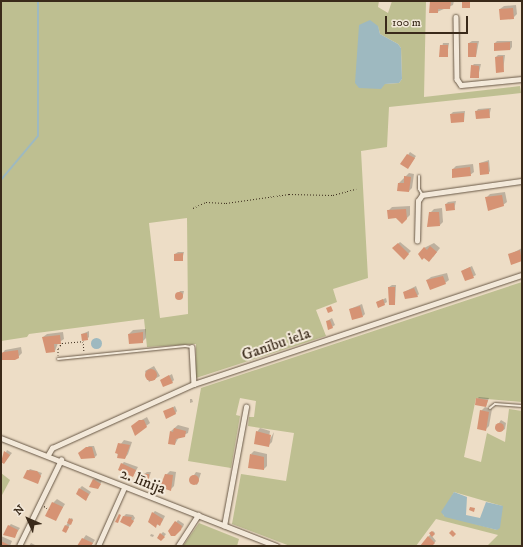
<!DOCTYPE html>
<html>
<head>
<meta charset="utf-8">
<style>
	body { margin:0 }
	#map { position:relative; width:523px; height:547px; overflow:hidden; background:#edddc6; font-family:"IM FELL DW Pica",serif }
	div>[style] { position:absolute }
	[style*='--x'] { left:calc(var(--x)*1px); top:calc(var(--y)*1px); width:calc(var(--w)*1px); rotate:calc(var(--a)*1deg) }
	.green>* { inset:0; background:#bebf91 }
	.water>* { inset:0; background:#9eb9c0 }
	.round { border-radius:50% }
	.shadow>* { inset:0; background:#0003 }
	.stream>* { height:1.5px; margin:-0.75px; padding:0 0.75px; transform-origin:0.75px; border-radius:0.75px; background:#9eb9c0 }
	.building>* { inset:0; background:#d69374 }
	.path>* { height:1px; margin-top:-0.5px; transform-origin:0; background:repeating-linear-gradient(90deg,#3a2a1a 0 1px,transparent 0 3px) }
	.roads { filter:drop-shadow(0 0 1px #675745) drop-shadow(0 0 1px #675745) }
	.service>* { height:2px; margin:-1px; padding:0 1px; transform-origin:1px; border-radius:1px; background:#f3e9da }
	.minor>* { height:4.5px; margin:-2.25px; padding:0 2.25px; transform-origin:2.25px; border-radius:2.25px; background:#f3e9da }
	span { translate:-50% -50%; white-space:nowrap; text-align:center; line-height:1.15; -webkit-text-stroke:4px #f3e9da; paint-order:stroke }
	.street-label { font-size:16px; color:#3a2a1a }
	.frame { position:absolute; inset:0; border:2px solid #3a2a1a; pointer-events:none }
	.north { position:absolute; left:8px; top:499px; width:40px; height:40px; -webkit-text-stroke:3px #f3e9da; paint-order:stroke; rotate:315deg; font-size:11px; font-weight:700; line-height:16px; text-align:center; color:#3a2a1a }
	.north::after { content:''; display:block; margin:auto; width:14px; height:18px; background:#3a2a1a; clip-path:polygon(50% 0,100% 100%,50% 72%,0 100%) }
	.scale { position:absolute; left:385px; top:16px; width:83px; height:18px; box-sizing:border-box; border:2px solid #3a2a1a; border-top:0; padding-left:5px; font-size:12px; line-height:14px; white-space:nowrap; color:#3a2a1a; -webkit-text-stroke:3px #f3e9da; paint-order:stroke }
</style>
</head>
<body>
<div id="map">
	<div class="green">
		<i style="clip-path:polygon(evenodd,1px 1px,379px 1px,378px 7px,388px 13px,392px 1px,426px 1px,424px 97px,520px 86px,521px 93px,389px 107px,387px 147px,361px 151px,368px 278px,333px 289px,337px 302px,316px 310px,326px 336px,196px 378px,196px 344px,147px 347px,144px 319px,29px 334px,27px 337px,1px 341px,1px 1px,378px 26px,380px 34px,398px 44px,401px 48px,402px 79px,399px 83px,385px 84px,378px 26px,1px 1px,187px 218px,188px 314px,160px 318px,149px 223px,187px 218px)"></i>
		<i style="clip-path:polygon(evenodd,522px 282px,522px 402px,476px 398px,464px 457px,481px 462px,487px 433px,505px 442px,509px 409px,522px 411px,522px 546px,487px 546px,498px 535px,436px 519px,416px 546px,290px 546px,232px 524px,241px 474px,286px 481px,294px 433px,248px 426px,249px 417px,254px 417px,256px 401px,240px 398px,236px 415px,240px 416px,231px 468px,188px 461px,201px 388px,522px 282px,454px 492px,502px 506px,497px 530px,443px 515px,454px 492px)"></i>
		<i style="clip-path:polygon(1px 473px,10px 480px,1px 497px)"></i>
		<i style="clip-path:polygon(199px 523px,239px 539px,237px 546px,183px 546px)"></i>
	</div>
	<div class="water">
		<i style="clip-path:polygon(370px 20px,378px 26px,380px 34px,398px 44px,401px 48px,402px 79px,399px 83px,385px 84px,381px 89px,359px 88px,355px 83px,359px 25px)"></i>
		<i class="round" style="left:90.5px;top:337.5px;width:11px;height:11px"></i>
		<i style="clip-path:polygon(454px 492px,467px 497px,466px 515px,480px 518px,486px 502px,503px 506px,500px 528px,497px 530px,445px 517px,441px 512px)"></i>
	</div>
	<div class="shadow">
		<i style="clip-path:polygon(431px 1px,454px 1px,453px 5px,437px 12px)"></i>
		<i style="clip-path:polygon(516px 5px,517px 14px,513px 18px,500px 9px,504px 6px)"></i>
		<i style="clip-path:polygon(472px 41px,479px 41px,476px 56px,469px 43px)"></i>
		<i style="clip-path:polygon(497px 41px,512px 41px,512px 47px,510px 50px,495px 43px)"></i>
		<i style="clip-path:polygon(443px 43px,449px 43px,447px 56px,440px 56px)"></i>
		<i style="clip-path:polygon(498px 55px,505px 55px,503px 71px,496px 57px)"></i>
		<i style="clip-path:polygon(474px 64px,481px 64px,478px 77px,472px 66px)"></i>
		<i style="clip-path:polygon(491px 108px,489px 117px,476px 112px,478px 109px)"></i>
		<i style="clip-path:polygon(465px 111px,464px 121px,451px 114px,453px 112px)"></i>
		<i style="clip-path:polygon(410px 152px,416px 156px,410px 165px,402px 164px)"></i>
		<i style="clip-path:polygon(489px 160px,490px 171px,488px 174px,480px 163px)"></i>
		<i style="clip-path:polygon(473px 164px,474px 172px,470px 175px,453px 169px,456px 166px)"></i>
		<i style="clip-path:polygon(409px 173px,414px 174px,412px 188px,409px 191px,399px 183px)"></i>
		<i style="clip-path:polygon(505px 192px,507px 202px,503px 205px,486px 198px,490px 194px)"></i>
		<i style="clip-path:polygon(456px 201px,454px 210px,446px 204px,448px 202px)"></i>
		<i style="clip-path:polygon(410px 206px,410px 215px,402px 223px,388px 211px,392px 207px)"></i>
		<i style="clip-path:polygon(442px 208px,443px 222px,440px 225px,430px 213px,434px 209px)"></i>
		<i style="clip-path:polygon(400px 242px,411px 251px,404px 258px,394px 248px)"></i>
		<i style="clip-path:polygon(434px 243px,440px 248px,433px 257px,424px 248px)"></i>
		<i style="clip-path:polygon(522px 248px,522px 260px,512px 264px,509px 255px)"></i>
		<i style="clip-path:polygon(178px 252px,184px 252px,182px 260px,175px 254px)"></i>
		<i style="clip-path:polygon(472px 266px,476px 275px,466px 280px,462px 271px)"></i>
		<i style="clip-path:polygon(447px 273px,449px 280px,445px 283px,427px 280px,431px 277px)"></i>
		<i style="clip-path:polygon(392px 285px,396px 285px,395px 304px,389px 287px)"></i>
		<i style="clip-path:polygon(416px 286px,419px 294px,417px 296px,404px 292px)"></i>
		<i style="clip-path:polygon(180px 291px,184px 291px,182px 299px,176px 297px)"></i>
		<i style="clip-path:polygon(386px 298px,387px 302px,379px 307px,377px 302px)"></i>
		<i style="clip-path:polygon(362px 304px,365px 314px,363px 316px,350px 309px)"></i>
		<i style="clip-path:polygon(332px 318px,335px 325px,332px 327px,327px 321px)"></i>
		<i style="clip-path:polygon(146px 329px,146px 338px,142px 342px,129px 334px,133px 330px)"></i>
		<i style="clip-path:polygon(89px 331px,89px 337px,87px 339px,82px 334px)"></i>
		<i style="clip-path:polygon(63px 332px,64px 339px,58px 343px,55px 351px,43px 337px,47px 334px)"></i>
		<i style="clip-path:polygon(21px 347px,22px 353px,18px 357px,2px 354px,5px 350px)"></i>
		<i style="clip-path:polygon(154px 366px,160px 376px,149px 382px,145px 371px)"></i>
		<i style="clip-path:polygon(172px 374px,174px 380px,172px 382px,161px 380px)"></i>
		<i style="clip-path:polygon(479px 397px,489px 398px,486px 406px,477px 399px)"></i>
		<i style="clip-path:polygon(190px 399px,192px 399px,193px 402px,190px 403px)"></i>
		<i style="clip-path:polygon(175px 406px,177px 411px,175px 414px,164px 412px)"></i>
		<i style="clip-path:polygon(485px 407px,492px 409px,489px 426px,485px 430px,481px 411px)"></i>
		<i style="clip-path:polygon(147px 417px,150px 423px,146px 426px,136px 423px)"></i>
		<i style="clip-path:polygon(501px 420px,506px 423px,505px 429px,502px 431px,495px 429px)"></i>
		<i style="clip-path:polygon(178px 425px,189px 428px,188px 433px,179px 437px,175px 444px,171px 431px)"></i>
		<i style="clip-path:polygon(260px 428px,270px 431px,268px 443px,274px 432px,272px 442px,268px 446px,257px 432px)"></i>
		<i style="clip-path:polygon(124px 440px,132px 442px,128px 454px,125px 458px,118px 458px,117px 449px)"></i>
		<i style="clip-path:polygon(89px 446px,94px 446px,97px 455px,95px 457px,82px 451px)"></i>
		<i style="clip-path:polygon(7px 450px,12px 453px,4px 463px,1px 463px)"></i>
		<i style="clip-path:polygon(254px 451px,267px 454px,267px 466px,264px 469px,251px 454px)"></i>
		<i style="clip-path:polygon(124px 462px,138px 467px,133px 476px,122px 464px)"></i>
		<i style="clip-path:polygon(30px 469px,42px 473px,37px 483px,28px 471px)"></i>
		<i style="clip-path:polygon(170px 471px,176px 472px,174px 486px,170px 490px,166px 475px)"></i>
		<i style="clip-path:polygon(147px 472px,151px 472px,148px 482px,144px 474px)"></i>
		<i style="clip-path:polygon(196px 472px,201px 473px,197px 485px,190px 481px)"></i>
		<i style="clip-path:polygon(96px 478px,102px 481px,98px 488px,93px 480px)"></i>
		<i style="clip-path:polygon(82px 486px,91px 492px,86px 500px,80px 488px)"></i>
		<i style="clip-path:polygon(57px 499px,65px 504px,55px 520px,53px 503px)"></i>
		<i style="clip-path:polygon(155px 511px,165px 516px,162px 522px,155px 526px,153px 513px)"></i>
		<i style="clip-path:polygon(126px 514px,133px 515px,135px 518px,132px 523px,124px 516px)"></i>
		<i style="clip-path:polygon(71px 518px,73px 519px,66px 532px,63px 530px)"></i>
		<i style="clip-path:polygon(178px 520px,184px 524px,183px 527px,174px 535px,169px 531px)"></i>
		<i style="clip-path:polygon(11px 524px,20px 528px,14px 537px,9px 526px)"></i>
		<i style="clip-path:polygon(433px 531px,435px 533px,432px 536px,436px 541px,431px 546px,421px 546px)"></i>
		<i style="clip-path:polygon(163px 532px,166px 534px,163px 538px,161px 534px)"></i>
		<i style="clip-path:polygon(151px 534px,154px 535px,153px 537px,150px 536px)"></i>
		<i style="clip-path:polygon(86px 535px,95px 540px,91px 546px,78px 546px)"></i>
		<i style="clip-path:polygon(1px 536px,12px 541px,10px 546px,1px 546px)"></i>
		<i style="clip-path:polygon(31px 543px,37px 546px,29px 546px)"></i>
	</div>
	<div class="stream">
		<i style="--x:1;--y:180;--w:57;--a:-49.9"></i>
		<i style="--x:38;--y:136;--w:135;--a:-90"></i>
	</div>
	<div class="building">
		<i style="clip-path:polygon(430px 1px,451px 1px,450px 9px,438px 9px,438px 13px,429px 13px)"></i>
		<i style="clip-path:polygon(462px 1px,470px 1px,470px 8px,462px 8px)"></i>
		<i style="clip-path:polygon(513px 8px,514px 19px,500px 20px,499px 9px)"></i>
		<i style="clip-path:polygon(510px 42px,510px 50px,494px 51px,494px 43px)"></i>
		<i style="clip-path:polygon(468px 43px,477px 43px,476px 57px,468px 57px)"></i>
		<i style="clip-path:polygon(440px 45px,448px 45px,448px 57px,439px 57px)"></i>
		<i style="clip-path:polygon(503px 56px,504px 72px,496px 73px,495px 57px)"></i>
		<i style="clip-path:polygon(471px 65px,479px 66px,479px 78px,470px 78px)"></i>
		<i style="clip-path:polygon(489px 109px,490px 118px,476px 119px,475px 111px)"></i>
		<i style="clip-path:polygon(464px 113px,464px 122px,451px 123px,450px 114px)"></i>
		<i style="clip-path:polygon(407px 154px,415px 158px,408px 169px,400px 164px)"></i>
		<i style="clip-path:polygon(488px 162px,489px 174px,480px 175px,479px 163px)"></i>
		<i style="clip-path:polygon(470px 167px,471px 176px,452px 178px,452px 169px)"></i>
		<i style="clip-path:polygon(404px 176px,411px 177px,409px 192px,397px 191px,398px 183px,404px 183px)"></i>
		<i style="clip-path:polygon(502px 195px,504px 206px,488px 211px,485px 197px)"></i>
		<i style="clip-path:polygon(454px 203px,455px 210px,446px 211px,445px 204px)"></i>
		<i style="clip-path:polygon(406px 209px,407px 219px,402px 224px,396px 218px,388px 219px,387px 210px)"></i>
		<i style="clip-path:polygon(429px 212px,439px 212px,440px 226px,427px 227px)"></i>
		<i style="clip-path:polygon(398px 243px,409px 254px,404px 260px,392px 248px)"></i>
		<i style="clip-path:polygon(430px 246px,437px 252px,429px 262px,424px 258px,422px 260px,418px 254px,424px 247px,427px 250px)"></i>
		<i style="clip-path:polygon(520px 250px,522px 261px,511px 265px,508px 254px)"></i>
		<i style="clip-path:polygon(183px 253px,183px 261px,174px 261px,174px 254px)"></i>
		<i style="clip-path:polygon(470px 267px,474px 278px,465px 281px,461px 271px)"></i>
		<i style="clip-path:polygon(443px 276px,446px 284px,430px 290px,426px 280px)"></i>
		<i style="clip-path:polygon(388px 287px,395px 287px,395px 305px,389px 305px)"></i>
		<i style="clip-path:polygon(414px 288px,418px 297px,405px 299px,403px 292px)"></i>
		<i class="round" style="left:175px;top:292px;width:8px;height:8px"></i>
		<i style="clip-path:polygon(383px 299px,385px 305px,378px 308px,376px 302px)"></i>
		<i style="clip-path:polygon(331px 306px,333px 311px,328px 313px,326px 308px)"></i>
		<i style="clip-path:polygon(360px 306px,363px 317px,352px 320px,349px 309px)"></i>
		<i style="clip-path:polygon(330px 320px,333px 328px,328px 330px,326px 321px)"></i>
		<i style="clip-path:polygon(143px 332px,143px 343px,129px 344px,128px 334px)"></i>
		<i style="clip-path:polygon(87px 333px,88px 340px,82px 341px,81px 334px)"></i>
		<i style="clip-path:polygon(60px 335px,61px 344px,54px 344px,55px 352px,46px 353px,42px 337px)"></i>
		<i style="clip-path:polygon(18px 350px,19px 358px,15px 360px,1px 360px,1px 353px,4px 352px)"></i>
		<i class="round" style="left:145px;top:369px;width:12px;height:12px"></i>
		<i style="clip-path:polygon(169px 375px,173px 383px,163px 387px,160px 380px)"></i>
		<i style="clip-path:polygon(476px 398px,488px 400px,486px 407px,475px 405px)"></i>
		<i style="clip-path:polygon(173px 407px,176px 414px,166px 419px,163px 411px)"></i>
		<i style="clip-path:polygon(480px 410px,489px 412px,486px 431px,477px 429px)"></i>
		<i style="clip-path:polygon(139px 420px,144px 420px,147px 427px,135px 436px,131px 426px)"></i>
		<i class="round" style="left:494.5px;top:422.5px;width:9px;height:9px"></i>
		<i style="clip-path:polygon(174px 428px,186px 431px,185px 437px,176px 439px,175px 445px,168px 444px,170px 431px,173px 432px)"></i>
		<i style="clip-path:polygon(256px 431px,271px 435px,269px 447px,254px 444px)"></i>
		<i style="clip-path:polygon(118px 443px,130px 445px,125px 459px,117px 458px,118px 454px,115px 453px)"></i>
		<i style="clip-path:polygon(86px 447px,92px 447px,95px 458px,81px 459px,78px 453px)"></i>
		<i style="clip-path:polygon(4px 451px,10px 455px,4px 464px,1px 462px)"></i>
		<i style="clip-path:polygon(250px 454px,264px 457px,264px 470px,248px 468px)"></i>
		<i style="clip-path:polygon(121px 463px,136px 470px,133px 477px,118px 470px)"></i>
		<i style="clip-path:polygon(27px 470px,37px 471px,41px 476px,38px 484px,23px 478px)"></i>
		<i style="clip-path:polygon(143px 474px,149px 474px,149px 483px,143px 482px)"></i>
		<i style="clip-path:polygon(165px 474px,173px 475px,171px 491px,160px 487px)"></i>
		<i class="round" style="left:189px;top:475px;width:10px;height:10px"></i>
		<i style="clip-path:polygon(93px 479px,101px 484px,98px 489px,89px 487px)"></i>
		<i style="clip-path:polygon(79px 488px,89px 494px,86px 501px,76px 494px)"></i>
		<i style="clip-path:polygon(52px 502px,63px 507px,56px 521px,45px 516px)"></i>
		<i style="clip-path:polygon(470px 507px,475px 508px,474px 512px,469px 510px)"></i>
		<i style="clip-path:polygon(152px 512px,163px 519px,160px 526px,157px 524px,156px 528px,148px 522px)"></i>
		<i style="clip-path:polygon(119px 514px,121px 515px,118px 523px,115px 522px)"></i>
		<i style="clip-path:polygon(123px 516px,132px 517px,131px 519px,134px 521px,130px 527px,120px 522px)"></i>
		<i style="clip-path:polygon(69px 518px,73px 520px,71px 525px,67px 523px)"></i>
		<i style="clip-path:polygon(175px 521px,182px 526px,181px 530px,175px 536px,171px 536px,168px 531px)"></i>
		<i style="clip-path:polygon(8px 525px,18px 530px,15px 538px,3px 535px)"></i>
		<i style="clip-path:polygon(65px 525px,69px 527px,66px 533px,62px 531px)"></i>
		<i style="clip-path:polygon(452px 530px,456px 534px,453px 537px,449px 533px)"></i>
		<i style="clip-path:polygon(432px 531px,435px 534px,432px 537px,429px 533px)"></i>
		<i style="clip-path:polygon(160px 533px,165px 537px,161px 541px,157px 538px)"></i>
		<i style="clip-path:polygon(428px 536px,435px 543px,432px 546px,420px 546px)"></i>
		<i style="clip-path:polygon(82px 538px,93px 543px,91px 546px,77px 546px)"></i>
		<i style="clip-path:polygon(1px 541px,11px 546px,1px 546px)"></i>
	</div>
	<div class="path">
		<i style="--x:193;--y:208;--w:14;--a:-25"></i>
		<i style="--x:206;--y:202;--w:20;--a:3"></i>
		<i style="--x:226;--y:203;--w:64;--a:-8.1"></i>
		<i style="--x:289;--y:194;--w:44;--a:1.3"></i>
		<i style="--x:333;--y:195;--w:24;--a:-15"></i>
		<i style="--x:58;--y:355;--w:7;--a:-90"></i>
		<i style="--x:58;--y:348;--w:6;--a:-51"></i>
		<i style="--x:62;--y:343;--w:21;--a:-5"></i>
		<i style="--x:83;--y:341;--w:11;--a:85"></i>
		<i style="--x:44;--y:506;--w:6;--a:31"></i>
	</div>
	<div class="roads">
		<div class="service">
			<i style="--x:419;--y:176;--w:13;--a:90"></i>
			<i style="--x:419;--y:189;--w:6;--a:59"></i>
			<i style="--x:58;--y:359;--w:128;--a:-5.8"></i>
			<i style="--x:185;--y:346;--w:7;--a:8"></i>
			<i style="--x:490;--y:408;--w:6;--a:-39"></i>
			<i style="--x:495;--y:404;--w:27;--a:4"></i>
		</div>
		<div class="minor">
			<i style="--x:456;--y:17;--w:62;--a:89.1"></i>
			<i style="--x:457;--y:79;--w:7;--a:56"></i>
			<i style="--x:461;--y:85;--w:61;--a:-5.6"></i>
			<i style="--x:417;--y:241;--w:40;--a:-88.6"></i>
			<i style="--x:418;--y:201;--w:7;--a:-56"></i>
			<i style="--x:422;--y:195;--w:101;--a:-8"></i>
			<i style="--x:192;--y:347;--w:37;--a:87"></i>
			<i style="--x:1;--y:438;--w:296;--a:21.4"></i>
			<i style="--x:48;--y:455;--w:8;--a:-60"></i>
			<i style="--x:52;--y:448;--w:156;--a:-24.3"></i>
			<i style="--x:194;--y:384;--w:346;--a:-18.4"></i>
			<i style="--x:224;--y:526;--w:121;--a:-79.5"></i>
			<i style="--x:19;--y:546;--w:96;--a:-64"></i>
			<i style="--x:98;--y:546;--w:64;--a:-65.9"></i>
			<i style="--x:178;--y:546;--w:37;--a:-57"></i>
		</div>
	</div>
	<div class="street-label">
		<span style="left:276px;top:344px;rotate:-19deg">Ganību iela</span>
		<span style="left:143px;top:481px;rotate:21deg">2. līnija</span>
	</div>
	<div class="frame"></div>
	<div class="north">N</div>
	<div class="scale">100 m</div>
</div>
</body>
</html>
